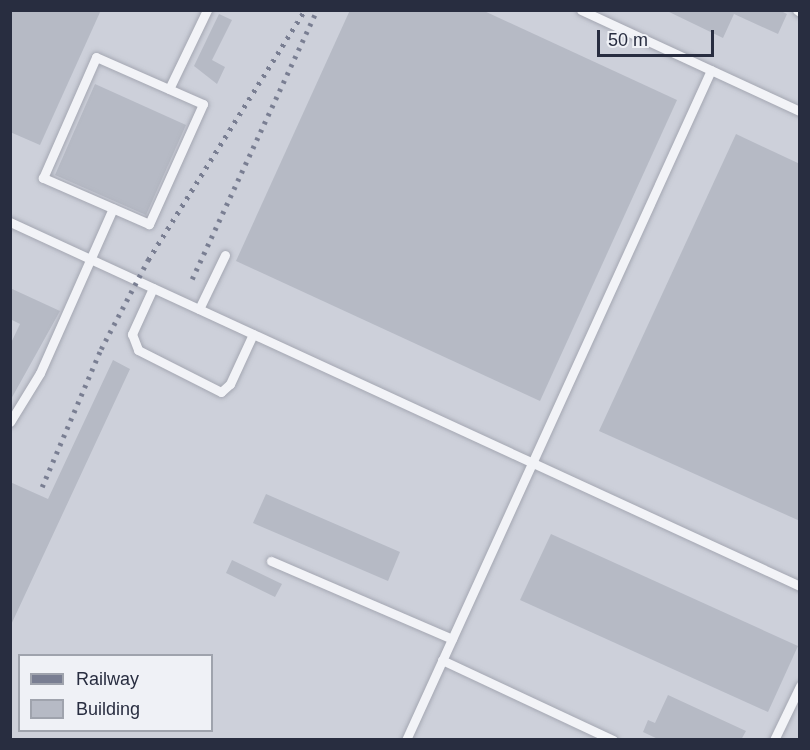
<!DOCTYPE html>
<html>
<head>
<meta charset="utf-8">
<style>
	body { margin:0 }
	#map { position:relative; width:810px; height:750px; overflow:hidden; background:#dfe1e8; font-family:Arial,sans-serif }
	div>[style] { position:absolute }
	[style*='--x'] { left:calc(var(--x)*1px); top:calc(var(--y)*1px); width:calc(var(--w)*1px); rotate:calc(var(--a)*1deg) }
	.built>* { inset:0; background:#cdd0da }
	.building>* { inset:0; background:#b6bac5 }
	.roads { filter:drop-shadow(0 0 2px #a4a7b2) drop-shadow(0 0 2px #a4a7b2) }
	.service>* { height:9px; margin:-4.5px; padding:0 4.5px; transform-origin:4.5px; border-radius:4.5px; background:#f2f3f7 }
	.rail>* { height:4.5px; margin-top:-2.25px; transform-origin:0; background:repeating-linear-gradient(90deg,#797e92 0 3px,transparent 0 9px) }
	span { translate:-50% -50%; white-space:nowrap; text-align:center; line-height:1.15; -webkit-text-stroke:6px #eff1f6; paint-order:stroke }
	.frame { position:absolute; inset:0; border:12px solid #282d40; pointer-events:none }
	.legend { position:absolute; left:18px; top:654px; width:195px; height:78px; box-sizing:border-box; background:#eff1f6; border:2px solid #9fa3ad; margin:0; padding:8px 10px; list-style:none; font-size:18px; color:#282d40 }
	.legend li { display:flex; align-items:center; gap:12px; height:30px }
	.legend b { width:30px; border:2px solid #9fa3ad }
	.scale { position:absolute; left:597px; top:30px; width:117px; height:27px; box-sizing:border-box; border:3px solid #282d40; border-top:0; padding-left:8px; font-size:18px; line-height:21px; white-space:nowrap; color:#282d40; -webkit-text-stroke:4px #eff1f6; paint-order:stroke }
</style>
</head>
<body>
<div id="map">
	<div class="built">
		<i style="clip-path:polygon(evenodd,10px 11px,799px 11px,799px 739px,11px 739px,10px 11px,20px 656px,212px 656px,212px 730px,20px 730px,20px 656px)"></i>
	</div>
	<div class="building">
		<i style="clip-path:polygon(10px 10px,101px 10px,40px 145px,10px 132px)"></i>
		<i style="clip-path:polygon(350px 10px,482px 10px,677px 100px,540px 401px,236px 261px)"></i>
		<i style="clip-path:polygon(665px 10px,779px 10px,787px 14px,778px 34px,734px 14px,723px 38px)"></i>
		<i style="clip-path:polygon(219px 14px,232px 20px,212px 60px,225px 67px,217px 84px,194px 66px)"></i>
		<i style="clip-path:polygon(95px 84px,186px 125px,146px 215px,55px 175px)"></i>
		<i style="clip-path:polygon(736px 134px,800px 164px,800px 521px,599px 431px)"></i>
		<i style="clip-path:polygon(10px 288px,60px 311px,10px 401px,10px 345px,20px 324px,10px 319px)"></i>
		<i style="clip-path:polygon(113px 360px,130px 369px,10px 627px,10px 482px,48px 499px)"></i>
		<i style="clip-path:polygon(266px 494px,400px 552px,388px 581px,253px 523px)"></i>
		<i style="clip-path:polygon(551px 534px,798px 646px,768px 712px,520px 600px)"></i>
		<i style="clip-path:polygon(232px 560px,282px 584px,275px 597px,226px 573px)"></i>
		<i style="clip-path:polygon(668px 695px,746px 731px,741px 740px,660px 740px,643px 732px,648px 720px,655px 723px)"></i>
	</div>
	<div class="roads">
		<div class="service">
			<i style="--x:581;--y:10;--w:241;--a:24.8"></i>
			<i style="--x:797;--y:10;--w:4;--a:34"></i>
			<i style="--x:96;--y:57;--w:117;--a:23.7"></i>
			<i style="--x:203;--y:104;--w:132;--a:114.2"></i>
			<i style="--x:149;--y:224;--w:116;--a:-156.5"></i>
			<i style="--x:43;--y:178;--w:132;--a:-66.3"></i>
			<i style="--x:169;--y:89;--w:88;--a:-64.3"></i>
			<i style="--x:10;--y:222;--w:870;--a:24.74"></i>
			<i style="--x:153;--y:288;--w:51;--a:114.5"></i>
			<i style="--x:132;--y:334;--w:17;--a:69"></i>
			<i style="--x:138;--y:350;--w:93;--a:26.8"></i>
			<i style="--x:221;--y:392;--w:12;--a:-42"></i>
			<i style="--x:230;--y:384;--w:55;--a:-65.3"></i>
			<i style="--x:199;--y:309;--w:60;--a:-64.3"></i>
			<i style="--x:10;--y:422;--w:57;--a:-58.5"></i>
			<i style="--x:40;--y:373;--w:180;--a:-66.1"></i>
			<i style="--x:271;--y:561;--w:197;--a:23.3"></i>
			<i style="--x:442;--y:660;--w:189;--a:25.1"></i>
			<i style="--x:406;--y:740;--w:736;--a:-65.52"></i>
			<i style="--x:774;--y:740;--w:60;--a:-64.3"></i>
		</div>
	</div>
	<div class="rail">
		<i style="--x:192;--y:279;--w:297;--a:-65.1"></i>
		<i style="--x:42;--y:487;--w:150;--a:-66.9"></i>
		<i style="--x:101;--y:349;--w:101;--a:-62.2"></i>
		<i style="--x:148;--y:260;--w:295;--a:-57.9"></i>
	</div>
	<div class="frame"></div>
	<ul class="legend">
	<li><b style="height:8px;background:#797e92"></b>Railway</li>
	<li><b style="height:16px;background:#b6bac5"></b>Building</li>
	</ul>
	<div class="scale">50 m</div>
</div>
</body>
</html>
